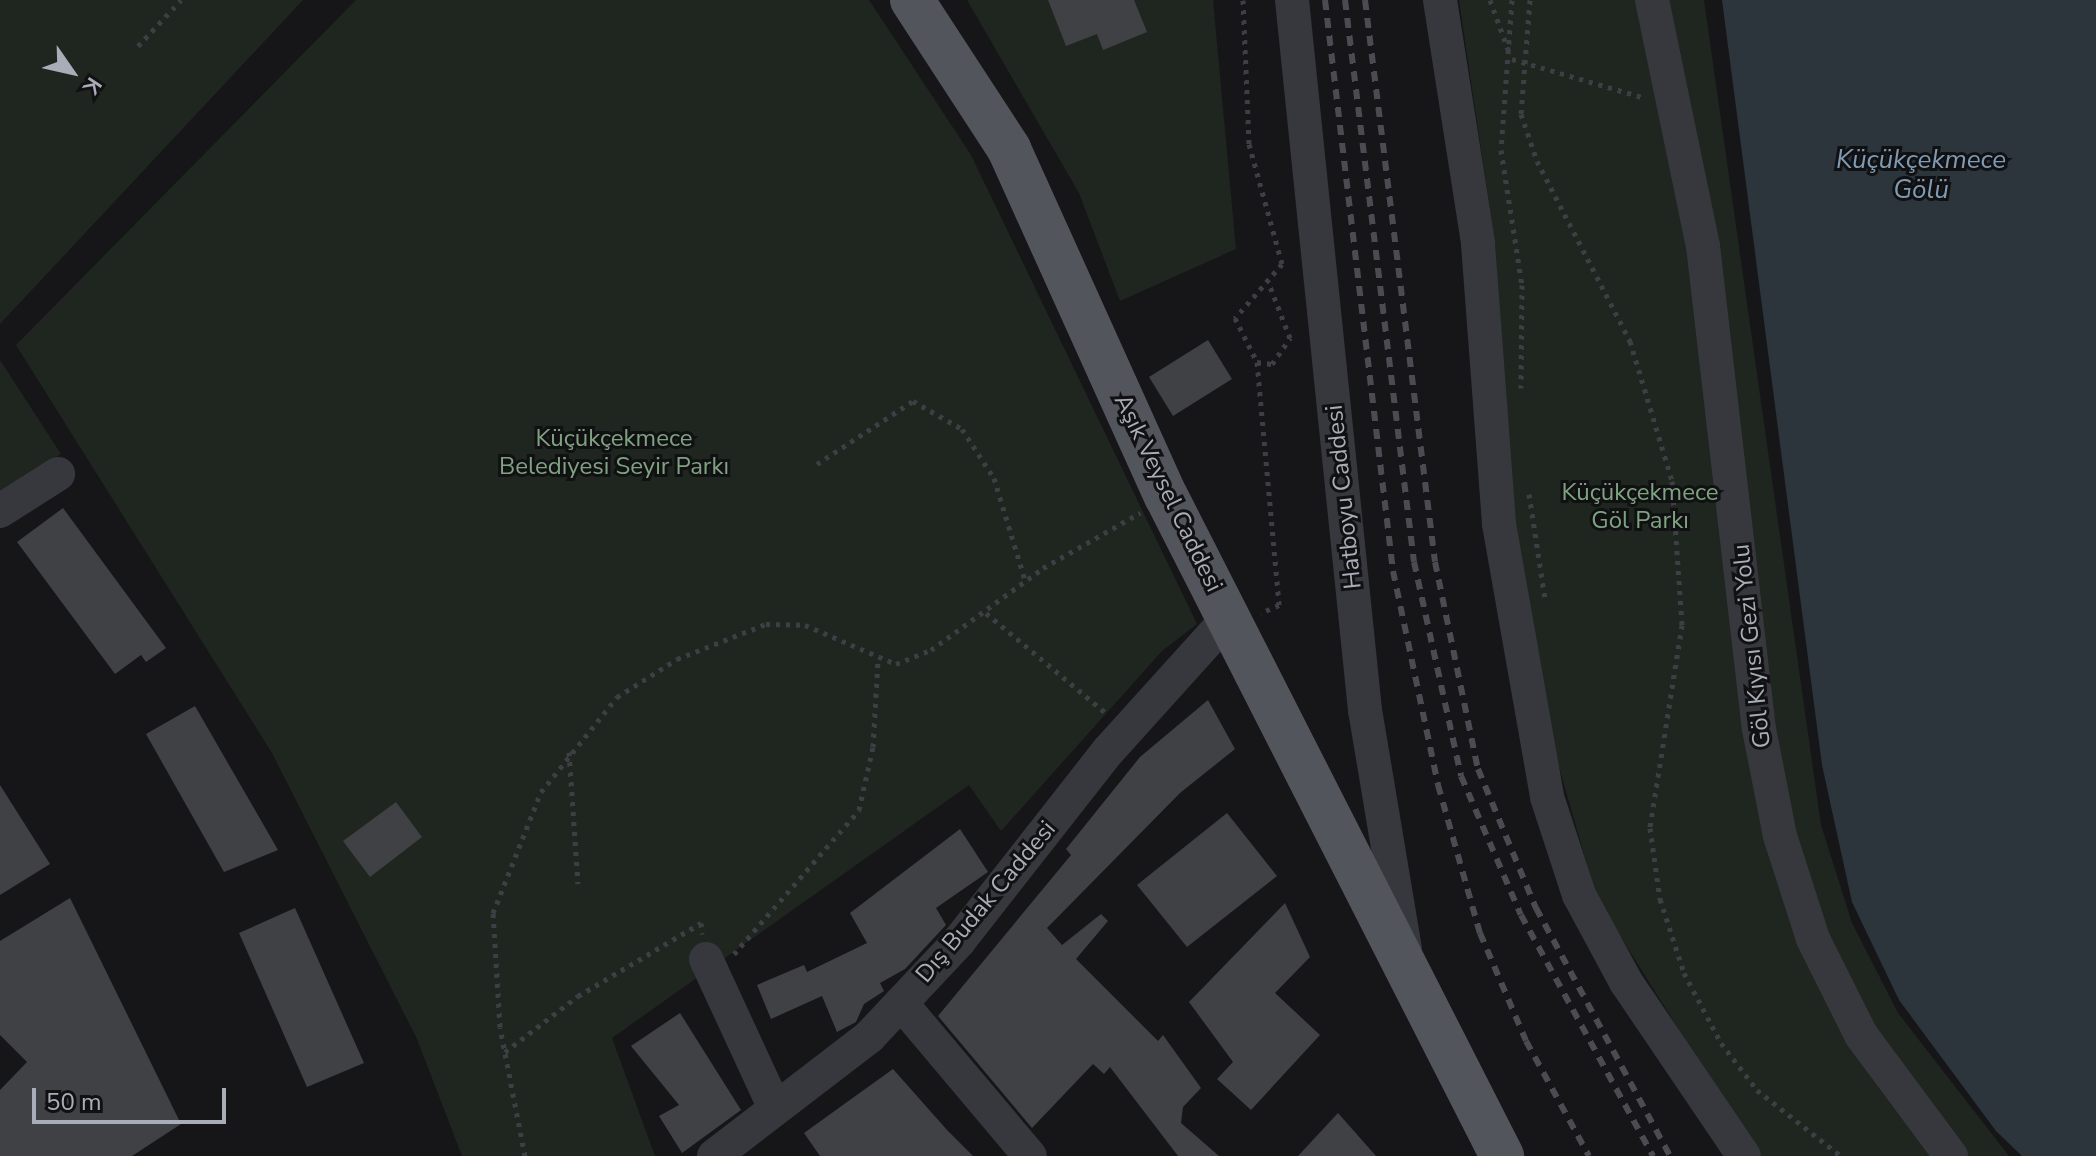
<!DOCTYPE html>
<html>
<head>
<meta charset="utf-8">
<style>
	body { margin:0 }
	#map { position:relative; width:2096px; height:1156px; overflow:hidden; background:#161618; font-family:"Nunito Sans",sans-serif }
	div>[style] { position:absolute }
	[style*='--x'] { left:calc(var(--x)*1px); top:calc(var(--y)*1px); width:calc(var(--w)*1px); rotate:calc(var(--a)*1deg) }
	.green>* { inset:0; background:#1e261f }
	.water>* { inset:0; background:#2c353c }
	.building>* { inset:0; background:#404145 }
	.path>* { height:5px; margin-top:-2.5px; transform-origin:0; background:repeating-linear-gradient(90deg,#3d3f44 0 4px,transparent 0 10px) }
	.minor>* { height:34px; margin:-17px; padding:0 17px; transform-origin:17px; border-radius:17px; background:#37383d }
	.major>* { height:44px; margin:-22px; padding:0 22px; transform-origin:22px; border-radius:22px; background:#53555c }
	.rail>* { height:6px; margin-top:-3px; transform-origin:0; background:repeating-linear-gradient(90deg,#4a4c52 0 10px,transparent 0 18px) }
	span { translate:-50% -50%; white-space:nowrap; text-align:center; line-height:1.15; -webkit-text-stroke:6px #111113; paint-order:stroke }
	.park-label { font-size:24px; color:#7fa381 }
	.street-label { font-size:24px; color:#a8adb8 }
	.water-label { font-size:26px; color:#7f9bb3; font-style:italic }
	.north { position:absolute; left:32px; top:32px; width:80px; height:80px; -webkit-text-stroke:6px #111113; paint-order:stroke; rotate:124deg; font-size:22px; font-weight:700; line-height:32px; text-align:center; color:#a8adb8 }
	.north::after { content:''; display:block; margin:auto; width:28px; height:36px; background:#a8adb8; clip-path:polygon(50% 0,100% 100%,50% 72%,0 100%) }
	.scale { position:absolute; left:32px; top:1088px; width:194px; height:36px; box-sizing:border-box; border:4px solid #a8adb8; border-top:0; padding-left:10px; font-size:24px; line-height:28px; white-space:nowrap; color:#a8adb8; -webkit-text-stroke:6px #111113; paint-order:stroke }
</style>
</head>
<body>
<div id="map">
	<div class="green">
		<i style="clip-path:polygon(0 0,303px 0,0 324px)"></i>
		<i style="clip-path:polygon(356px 0,869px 0,971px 155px,1197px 624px,1162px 651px,1001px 831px,969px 785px,612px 1038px,655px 1156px,462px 1156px,417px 1039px,272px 753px,16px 345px)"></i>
		<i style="clip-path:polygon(967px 0,1213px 0,1236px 249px,1120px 301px,1079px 193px)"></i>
		<i style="clip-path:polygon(1459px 0,1704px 0,1821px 825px,1852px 923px,1898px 1013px,2009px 1156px,1758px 1156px,1597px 899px,1534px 680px,1510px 520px,1495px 244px)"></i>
		<i style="clip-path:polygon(0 360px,61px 454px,0 495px)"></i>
	</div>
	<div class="water">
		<i style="clip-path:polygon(1722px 0,2096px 0,2096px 1156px,2022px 1156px,1996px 1131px,1899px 1000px,1852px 902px,1822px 765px)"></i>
	</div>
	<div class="building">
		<i style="clip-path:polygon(1048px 0,1134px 0,1147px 32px,1103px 50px,1097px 34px,1066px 46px)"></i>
		<i style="clip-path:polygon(1208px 340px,1232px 379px,1173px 416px,1149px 377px)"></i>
		<i style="clip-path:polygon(63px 508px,166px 648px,146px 662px,141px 655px,115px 674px,17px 542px)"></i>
		<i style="clip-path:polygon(1208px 700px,1235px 749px,1180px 793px,1047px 928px,1062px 945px,1101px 914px,1108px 921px,1076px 959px,1158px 1041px,1163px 1035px,1201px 1088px,1183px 1107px,1181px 1123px,1219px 1156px,1178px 1156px,1110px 1067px,1104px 1074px,1093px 1064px,1032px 1128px,938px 1016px,1071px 855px,1066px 849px,1140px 757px)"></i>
		<i style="clip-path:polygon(195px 706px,278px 850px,224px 872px,146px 734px)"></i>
		<i style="clip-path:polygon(0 785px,50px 864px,0 895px)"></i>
		<i style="clip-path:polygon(396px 802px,422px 837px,370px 877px,343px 841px)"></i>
		<i style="clip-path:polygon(1227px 813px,1277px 876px,1187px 947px,1137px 885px)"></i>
		<i style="clip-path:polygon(960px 829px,988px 872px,936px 908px,946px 925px,905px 969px,880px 983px,884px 991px,864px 1004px,856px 1022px,837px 1032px,822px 996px,771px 1019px,757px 985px,804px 965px,807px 972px,867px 943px,850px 913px)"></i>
		<i style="clip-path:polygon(70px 898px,181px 1124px,132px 1156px,0 1156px,0 1090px,27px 1062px,0 1035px,0 941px)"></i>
		<i style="clip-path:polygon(1285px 903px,1310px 957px,1275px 993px,1320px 1035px,1251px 1110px,1217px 1079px,1233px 1062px,1189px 1002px)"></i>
		<i style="clip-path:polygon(295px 908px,364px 1063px,307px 1087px,239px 933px)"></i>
		<i style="clip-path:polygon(680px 1013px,741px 1110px,682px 1153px,659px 1116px,679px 1105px,631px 1046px)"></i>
		<i style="clip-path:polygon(893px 1069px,947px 1130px,973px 1156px,820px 1156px,804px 1133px)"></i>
		<i style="clip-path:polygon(1338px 1113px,1376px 1156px,1298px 1156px)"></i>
	</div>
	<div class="path">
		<i style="--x:1243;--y:0;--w:144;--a:87.6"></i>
		<i style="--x:1249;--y:144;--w:124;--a:74.6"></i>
		<i style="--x:1282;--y:264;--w:72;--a:131"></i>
		<i style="--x:1235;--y:318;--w:49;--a:63.4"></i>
		<i style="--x:1257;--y:362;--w:15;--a:8"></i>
		<i style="--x:1272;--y:364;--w:32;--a:-55"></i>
		<i style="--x:1290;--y:338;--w:61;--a:-111.1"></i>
		<i style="--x:1490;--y:0;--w:59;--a:70"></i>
		<i style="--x:1512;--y:0;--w:150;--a:94.2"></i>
		<i style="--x:1501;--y:150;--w:137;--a:81.2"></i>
		<i style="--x:1522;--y:285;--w:103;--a:90.6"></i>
		<i style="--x:1530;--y:0;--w:114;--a:94.5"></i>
		<i style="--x:1521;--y:114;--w:50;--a:71.2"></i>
		<i style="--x:1537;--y:161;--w:203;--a:62.7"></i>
		<i style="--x:1630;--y:341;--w:146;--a:73.3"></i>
		<i style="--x:1672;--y:481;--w:144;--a:86"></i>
		<i style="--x:1682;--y:625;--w:206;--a:99"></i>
		<i style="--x:1650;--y:828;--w:72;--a:82"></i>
		<i style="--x:1660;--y:899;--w:78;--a:72"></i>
		<i style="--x:1684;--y:973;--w:79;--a:62.1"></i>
		<i style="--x:1721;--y:1043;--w:59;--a:52.5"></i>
		<i style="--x:1757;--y:1090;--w:107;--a:38.2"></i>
		<i style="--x:138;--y:46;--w:63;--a:-46.9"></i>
		<i style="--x:1512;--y:59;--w:139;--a:16.3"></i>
		<i style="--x:1257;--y:362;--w:244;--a:84.8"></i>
		<i style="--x:1279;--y:605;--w:20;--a:156"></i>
		<i style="--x:817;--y:464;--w:115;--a:-33.3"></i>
		<i style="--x:913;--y:401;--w:56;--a:29.7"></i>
		<i style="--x:962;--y:429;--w:59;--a:56.9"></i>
		<i style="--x:994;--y:478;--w:110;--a:73.1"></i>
		<i style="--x:1529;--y:494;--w:106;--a:81.3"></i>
		<i style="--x:986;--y:613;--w:155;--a:39.8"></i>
		<i style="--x:569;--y:752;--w:132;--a:86.1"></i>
		<i style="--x:734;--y:954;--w:191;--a:-49"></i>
		<i style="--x:859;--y:810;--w:65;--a:-77.5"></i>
		<i style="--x:873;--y:747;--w:86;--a:-86.7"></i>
		<i style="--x:505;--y:1052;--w:92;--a:-37.5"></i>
		<i style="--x:578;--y:996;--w:143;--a:-30.7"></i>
		<i style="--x:701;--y:923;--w:11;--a:85"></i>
		<i style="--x:525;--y:1156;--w:131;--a:-101"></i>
		<i style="--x:500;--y:1027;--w:114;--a:-93.5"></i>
		<i style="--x:493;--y:913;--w:130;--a:-68.4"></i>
		<i style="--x:541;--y:792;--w:122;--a:-51.3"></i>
		<i style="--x:617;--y:697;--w:71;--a:-32.3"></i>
		<i style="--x:677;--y:659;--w:96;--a:-21.5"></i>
		<i style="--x:766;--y:624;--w:39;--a:1"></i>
		<i style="--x:805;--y:625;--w:99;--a:23.2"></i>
		<i style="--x:896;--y:664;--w:38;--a:-22"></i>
		<i style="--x:931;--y:650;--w:139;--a:-36.2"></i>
		<i style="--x:1043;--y:568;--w:112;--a:-29.6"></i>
	</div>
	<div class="minor">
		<i style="--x:1292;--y:0;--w:714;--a:84.13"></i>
		<i style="--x:1365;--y:710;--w:241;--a:80.5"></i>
		<i style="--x:1440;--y:0;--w:247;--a:81.1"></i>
		<i style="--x:1478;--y:244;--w:281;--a:85.7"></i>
		<i style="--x:1499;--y:524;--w:277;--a:80"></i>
		<i style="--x:1547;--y:797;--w:103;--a:71.9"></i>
		<i style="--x:1579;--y:895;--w:99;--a:61.6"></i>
		<i style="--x:1626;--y:982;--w:210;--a:55.9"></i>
		<i style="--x:1652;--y:0;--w:251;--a:78.3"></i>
		<i style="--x:1703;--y:246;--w:486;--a:83.4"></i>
		<i style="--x:1759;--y:729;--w:109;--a:78.9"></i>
		<i style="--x:1780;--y:836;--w:108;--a:72.2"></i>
		<i style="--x:1813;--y:939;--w:107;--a:63.4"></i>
		<i style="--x:1861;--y:1035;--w:151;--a:53.4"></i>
		<i style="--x:0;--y:511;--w:69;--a:-32.5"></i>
		<i style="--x:706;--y:959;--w:160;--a:65.2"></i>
		<i style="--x:901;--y:1003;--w:200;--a:49.9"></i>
		<i style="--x:714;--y:1156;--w:195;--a:-37.5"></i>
		<i style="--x:869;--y:1037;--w:132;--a:-46.8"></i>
		<i style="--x:959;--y:941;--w:243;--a:-51.9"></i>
		<i style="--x:1109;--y:750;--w:179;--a:-47.9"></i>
	</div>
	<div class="major">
		<i style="--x:912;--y:0;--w:178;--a:56.9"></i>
		<i style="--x:1009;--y:149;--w:381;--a:65.7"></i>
		<i style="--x:1166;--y:496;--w:741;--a:63.02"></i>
	</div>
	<div class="rail">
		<i style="--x:1325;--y:0;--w:575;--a:83.21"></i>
		<i style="--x:1393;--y:571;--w:219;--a:78.1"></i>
		<i style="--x:1438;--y:785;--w:154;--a:74.2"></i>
		<i style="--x:1480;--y:933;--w:117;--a:66.9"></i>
		<i style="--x:1526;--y:1041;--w:131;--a:61.3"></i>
		<i style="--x:1345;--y:0;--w:566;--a:83"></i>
		<i style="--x:1414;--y:562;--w:219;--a:77.6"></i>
		<i style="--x:1461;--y:776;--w:151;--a:66.7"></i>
		<i style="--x:1521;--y:915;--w:275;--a:61.3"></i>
		<i style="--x:1365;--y:0;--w:566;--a:82.9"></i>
		<i style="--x:1435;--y:562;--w:211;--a:78.3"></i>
		<i style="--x:1478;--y:769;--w:151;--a:67.4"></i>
		<i style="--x:1536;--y:908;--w:282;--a:61.6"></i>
	</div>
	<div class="park-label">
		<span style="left:614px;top:453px">Küçükçekmece<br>Belediyesi Seyir Parkı</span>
		<span style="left:1640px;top:507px">Küçükçekmece<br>Göl Parkı</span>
	</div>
	<div class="street-label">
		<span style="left:1168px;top:493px;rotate:64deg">Aşık Veysel Caddesi</span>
		<span style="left:1344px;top:497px;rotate:-96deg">Hatboyu Caddesi</span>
		<span style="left:1752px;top:646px;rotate:-96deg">Göl Kıyısı Gezi Yolu</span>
		<span style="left:986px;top:902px;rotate:-50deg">Dış Budak Caddesi</span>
	</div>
	<div class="water-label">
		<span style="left:1921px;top:175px">Küçükçekmece<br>Gölü</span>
	</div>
	<div class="north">K</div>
	<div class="scale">50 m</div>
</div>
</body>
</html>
